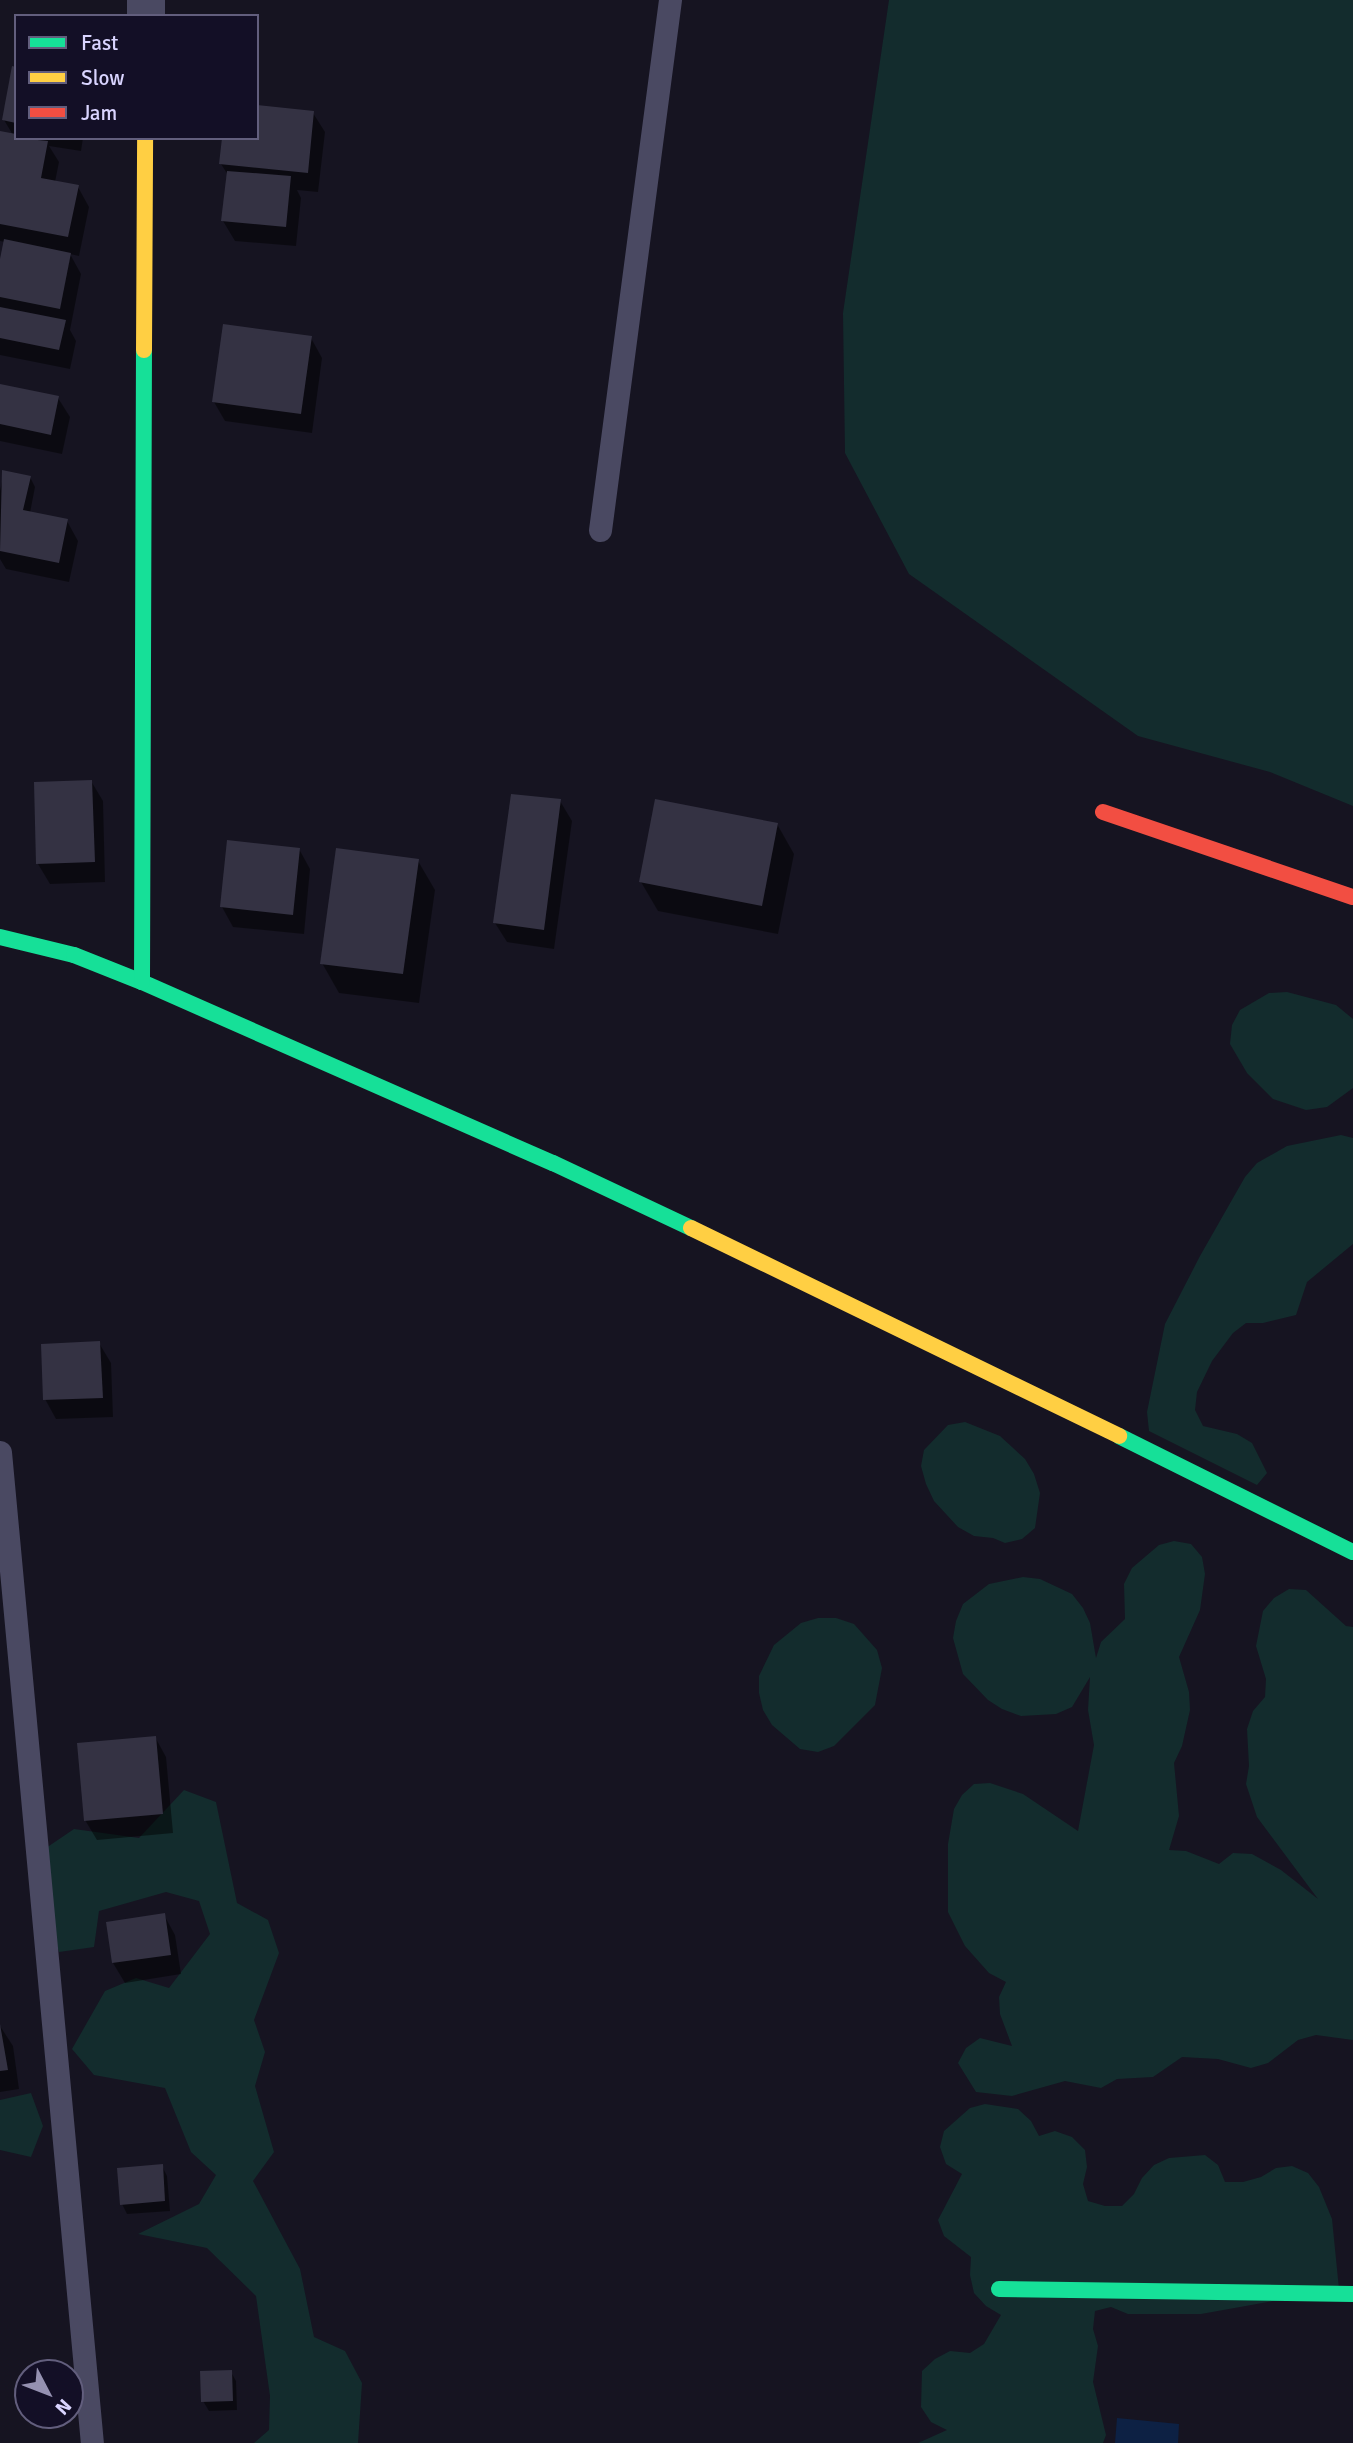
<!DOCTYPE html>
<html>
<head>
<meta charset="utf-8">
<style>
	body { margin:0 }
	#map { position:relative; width:1353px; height:2443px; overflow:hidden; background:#161421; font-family:Signika,sans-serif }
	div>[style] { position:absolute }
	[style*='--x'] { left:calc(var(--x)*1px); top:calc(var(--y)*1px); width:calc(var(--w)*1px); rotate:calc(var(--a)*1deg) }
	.green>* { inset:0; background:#132c2d }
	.water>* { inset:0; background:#0d2144 }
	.shadow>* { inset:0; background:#0007 }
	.building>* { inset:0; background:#343243 }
	.lane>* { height:23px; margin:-11.5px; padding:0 11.5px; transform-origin:11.5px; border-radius:11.5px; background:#4a4962 }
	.street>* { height:38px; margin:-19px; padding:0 19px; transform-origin:19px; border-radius:19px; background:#4a4962 }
	.fast>* { height:16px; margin:-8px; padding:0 8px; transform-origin:8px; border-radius:8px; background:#16e098 }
	.slow>* { height:16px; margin:-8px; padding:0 8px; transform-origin:8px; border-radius:8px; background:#ffcf43 }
	.jam>* { height:16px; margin:-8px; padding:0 8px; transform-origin:8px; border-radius:8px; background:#f24e42 }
	span { translate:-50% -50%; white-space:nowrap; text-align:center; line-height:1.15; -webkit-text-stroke:5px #130f26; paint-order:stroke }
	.legend { position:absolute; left:14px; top:14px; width:245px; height:126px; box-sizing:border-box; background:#130f26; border:2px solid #625e7d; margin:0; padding:9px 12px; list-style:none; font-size:21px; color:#d9d4ff }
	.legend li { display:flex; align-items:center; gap:14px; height:35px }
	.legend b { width:35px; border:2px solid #625e7d }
	.north { position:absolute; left:14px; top:2359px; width:70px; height:70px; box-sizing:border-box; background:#130f26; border:2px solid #625e7d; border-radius:50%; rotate:132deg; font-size:19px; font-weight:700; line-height:28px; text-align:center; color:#d9d4ff }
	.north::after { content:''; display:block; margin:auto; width:24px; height:32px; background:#9591b1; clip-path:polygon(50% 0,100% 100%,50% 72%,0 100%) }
</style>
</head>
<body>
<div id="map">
	<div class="green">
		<i style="clip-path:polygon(889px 0,1353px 0,1353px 806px,1270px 772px,1138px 736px,909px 574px,845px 453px,843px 313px)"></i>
		<i style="clip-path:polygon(1287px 992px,1336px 1005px,1353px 1019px,1353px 1088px,1327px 1107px,1306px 1110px,1273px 1099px,1247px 1073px,1230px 1044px,1232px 1025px,1240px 1010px,1269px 993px)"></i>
		<i style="clip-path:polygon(1341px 1135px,1353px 1138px,1353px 1244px,1307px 1282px,1296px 1315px,1263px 1323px,1246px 1323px,1233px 1333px,1212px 1361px,1197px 1392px,1195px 1410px,1203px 1426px,1237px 1434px,1252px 1443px,1267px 1473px,1257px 1485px,1149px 1431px,1147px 1412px,1165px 1324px,1200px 1256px,1245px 1177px,1257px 1163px,1287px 1146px)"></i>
		<i style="clip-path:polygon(965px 1422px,1000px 1436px,1025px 1459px,1034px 1474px,1040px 1493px,1035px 1528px,1022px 1539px,1005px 1543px,993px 1538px,974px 1536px,958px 1527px,934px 1501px,926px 1484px,921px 1466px,924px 1450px,948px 1425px)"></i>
		<i style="clip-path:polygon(1174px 1541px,1191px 1544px,1202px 1557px,1205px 1574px,1200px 1610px,1179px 1657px,1189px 1692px,1190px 1710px,1182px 1746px,1174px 1763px,1179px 1816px,1169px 1850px,1186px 1851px,1219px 1864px,1233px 1853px,1252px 1854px,1281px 1870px,1318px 1899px,1257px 1817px,1246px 1784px,1249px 1766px,1247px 1729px,1253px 1711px,1265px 1697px,1266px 1679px,1256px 1646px,1263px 1611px,1274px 1598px,1289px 1589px,1306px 1590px,1346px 1626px,1353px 1627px,1353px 2040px,1316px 2035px,1298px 2040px,1268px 2063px,1251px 2068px,1218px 2059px,1182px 2057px,1153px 2077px,1117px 2079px,1101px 2088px,1065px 2081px,1012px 2096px,976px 2092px,958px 2063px,966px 2048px,980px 2038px,1012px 2046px,1000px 2014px,999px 1997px,1006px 1982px,989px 1973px,965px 1946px,948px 1912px,948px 1844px,954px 1809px,962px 1795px,974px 1784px,990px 1783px,1023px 1794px,1078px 1831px,1094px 1745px,1088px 1710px,1090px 1677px,1072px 1707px,1056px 1714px,1021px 1716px,1002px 1709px,988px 1700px,963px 1674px,953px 1638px,956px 1621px,963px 1604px,989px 1584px,1023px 1577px,1040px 1579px,1072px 1594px,1083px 1608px,1090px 1623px,1096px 1658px,1101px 1642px,1125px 1619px,1124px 1584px,1132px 1568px,1159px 1545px)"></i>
		<i style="clip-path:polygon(818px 1618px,836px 1618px,854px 1624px,877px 1650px,882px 1668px,875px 1705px,834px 1746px,818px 1752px,800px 1749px,772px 1725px,763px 1710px,759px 1693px,759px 1676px,774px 1645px,801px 1623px)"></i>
		<i style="clip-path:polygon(184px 1790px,216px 1802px,237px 1903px,268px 1920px,279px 1953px,254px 2020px,265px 2052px,255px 2086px,274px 2152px,253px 2181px,300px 2269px,314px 2337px,345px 2351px,362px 2383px,358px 2443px,254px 2443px,269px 2430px,270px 2396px,256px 2296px,207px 2248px,138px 2234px,199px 2204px,216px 2175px,191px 2152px,165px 2088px,94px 2075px,72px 2049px,105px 1991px,136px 1978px,169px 1988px,210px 1934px,199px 1901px,166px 1892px,99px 1911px,94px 1947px,59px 1952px,49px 1918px,46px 1848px,74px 1829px,139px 1838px)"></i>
		<i style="clip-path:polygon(31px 2093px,43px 2126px,31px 2157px,0 2150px,0 2100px)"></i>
		<i style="clip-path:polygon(985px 2104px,1018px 2109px,1031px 2121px,1039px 2136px,1055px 2131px,1072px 2137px,1085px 2150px,1087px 2167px,1083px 2184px,1088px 2201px,1105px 2206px,1122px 2206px,1134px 2194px,1142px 2178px,1154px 2165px,1169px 2158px,1205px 2155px,1218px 2165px,1225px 2182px,1243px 2182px,1261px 2177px,1276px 2168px,1292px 2166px,1308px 2173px,1319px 2187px,1332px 2219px,1339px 2289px,1201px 2314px,1128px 2314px,1111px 2307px,1095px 2311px,1093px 2329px,1098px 2346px,1093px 2382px,1106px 2435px,1103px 2443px,918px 2443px,947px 2430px,931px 2422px,921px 2407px,922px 2371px,935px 2359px,950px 2351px,970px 2353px,984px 2344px,1001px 2315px,986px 2306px,974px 2293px,970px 2275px,971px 2257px,944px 2236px,938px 2220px,962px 2174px,946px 2164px,940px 2147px,944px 2131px,970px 2108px)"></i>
	</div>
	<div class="water">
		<i style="clip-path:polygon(1117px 2418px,1179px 2424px,1178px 2443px,1115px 2443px)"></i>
	</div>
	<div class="shadow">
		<i style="clip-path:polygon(16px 68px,16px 138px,83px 138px,81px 151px,49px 146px,59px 162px,55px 182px,78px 187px,89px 207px,79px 256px,70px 254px,81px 274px,70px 330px,76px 341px,70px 369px,0 355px,0 267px,5px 242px,0 241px,0 133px,13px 135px,4px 120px)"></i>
		<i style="clip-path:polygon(313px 113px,325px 132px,318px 192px,297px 190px,301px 198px,296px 246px,235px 241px,223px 221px,228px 175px,221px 164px,257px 138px)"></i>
		<i style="clip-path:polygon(311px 338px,322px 358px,312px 433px,225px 421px,214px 402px)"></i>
		<i style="clip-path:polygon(0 386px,58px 398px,70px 417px,62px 454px,0 441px)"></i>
		<i style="clip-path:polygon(4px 472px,30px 477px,35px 487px,30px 513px,67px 521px,78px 541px,69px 582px,6px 569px,0 559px,0 491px)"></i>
		<i style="clip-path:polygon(91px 781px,103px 801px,105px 882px,50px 884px,38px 864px,36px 783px)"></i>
		<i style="clip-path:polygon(560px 801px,572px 821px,554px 949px,507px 942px,495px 923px)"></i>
		<i style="clip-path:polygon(777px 824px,794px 854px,778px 934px,658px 911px,641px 882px)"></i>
		<i style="clip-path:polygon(299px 849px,310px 869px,304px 934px,233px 927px,222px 907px)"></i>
		<i style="clip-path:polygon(418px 861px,435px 890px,419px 1003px,339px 993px,322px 963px)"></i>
		<i style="clip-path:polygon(99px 1343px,111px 1363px,113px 1417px,56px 1419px,45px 1399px)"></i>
		<i style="clip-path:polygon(155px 1737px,166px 1757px,173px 1833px,97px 1840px,85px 1820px)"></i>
		<i style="clip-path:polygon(164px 1915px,175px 1935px,181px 1974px,125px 1983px,113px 1963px)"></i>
		<i style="clip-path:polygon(0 2026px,13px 2046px,19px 2089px,0 2092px)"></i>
		<i style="clip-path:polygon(162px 2166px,167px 2176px,170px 2211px,127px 2214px,122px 2204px)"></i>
		<i style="clip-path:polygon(231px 2372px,236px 2381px,237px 2410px,209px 2411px,203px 2401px)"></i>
	</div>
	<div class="building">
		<i style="clip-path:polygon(12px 66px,16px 67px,16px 123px,2px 120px)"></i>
		<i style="clip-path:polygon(257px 105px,314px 111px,308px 173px,219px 164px,222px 138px,257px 138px)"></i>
		<i style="clip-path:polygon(0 131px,16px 134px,16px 138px,48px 141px,41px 178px,79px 185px,68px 237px,0 224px)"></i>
		<i style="clip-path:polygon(227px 171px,291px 176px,286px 227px,221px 221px)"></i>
		<i style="clip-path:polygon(4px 239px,71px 253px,60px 309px,0 297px,0 259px)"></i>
		<i style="clip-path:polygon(0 307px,66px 320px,59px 350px,0 338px)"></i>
		<i style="clip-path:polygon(223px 324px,312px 336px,301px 414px,212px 402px)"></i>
		<i style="clip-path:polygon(0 384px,59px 396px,51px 435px,0 424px)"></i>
		<i style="clip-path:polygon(2px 470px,31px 476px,23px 510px,68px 519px,59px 563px,0 551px)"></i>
		<i style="clip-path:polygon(92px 780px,95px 862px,36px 864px,34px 782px)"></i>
		<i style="clip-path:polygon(511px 794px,561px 799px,544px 930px,493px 923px)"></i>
		<i style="clip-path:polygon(655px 799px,778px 823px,762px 906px,639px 882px)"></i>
		<i style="clip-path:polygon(227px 840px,300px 848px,293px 915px,220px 907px)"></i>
		<i style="clip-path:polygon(336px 848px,419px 859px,403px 974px,320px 964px)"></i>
		<i style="clip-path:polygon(100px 1341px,103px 1398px,43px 1400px,41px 1344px)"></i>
		<i style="clip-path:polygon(156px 1736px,163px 1814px,84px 1821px,77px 1743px)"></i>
		<i style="clip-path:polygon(165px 1913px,171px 1955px,112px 1963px,106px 1922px)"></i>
		<i style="clip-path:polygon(0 2024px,8px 2070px,0 2071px)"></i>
		<i style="clip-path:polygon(163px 2164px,165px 2201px,120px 2205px,117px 2168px)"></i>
		<i style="clip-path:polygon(232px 2370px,233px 2401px,201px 2402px,200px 2371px)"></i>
	</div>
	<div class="lane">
		<i style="--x:600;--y:530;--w:535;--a:-82.48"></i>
		<i style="--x:0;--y:1452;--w:995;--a:84.7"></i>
	</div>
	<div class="street">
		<i style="--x:146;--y:16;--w:16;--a:-90"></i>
	</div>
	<div class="fast">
		<i style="--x:0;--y:937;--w:76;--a:13.7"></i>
		<i style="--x:74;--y:955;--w:73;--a:21.7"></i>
		<i style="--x:142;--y:982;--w:449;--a:23.8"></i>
		<i style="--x:553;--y:1163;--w:153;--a:25.2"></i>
		<i style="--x:142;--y:982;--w:632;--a:-89.82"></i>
		<i style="--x:1119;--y:1436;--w:261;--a:26.4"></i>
		<i style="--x:999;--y:2289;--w:354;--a:0.8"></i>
	</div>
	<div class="slow">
		<i style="--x:144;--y:350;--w:212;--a:-89.7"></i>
		<i style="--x:691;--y:1228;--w:476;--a:25.9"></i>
	</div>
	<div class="jam">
		<i style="--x:1103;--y:812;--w:264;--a:18.8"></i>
	</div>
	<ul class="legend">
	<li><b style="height:9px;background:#16e098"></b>Fast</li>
	<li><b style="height:9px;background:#ffcf43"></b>Slow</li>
	<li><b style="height:9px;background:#f24e42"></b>Jam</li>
	</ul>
	<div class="north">N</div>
</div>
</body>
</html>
